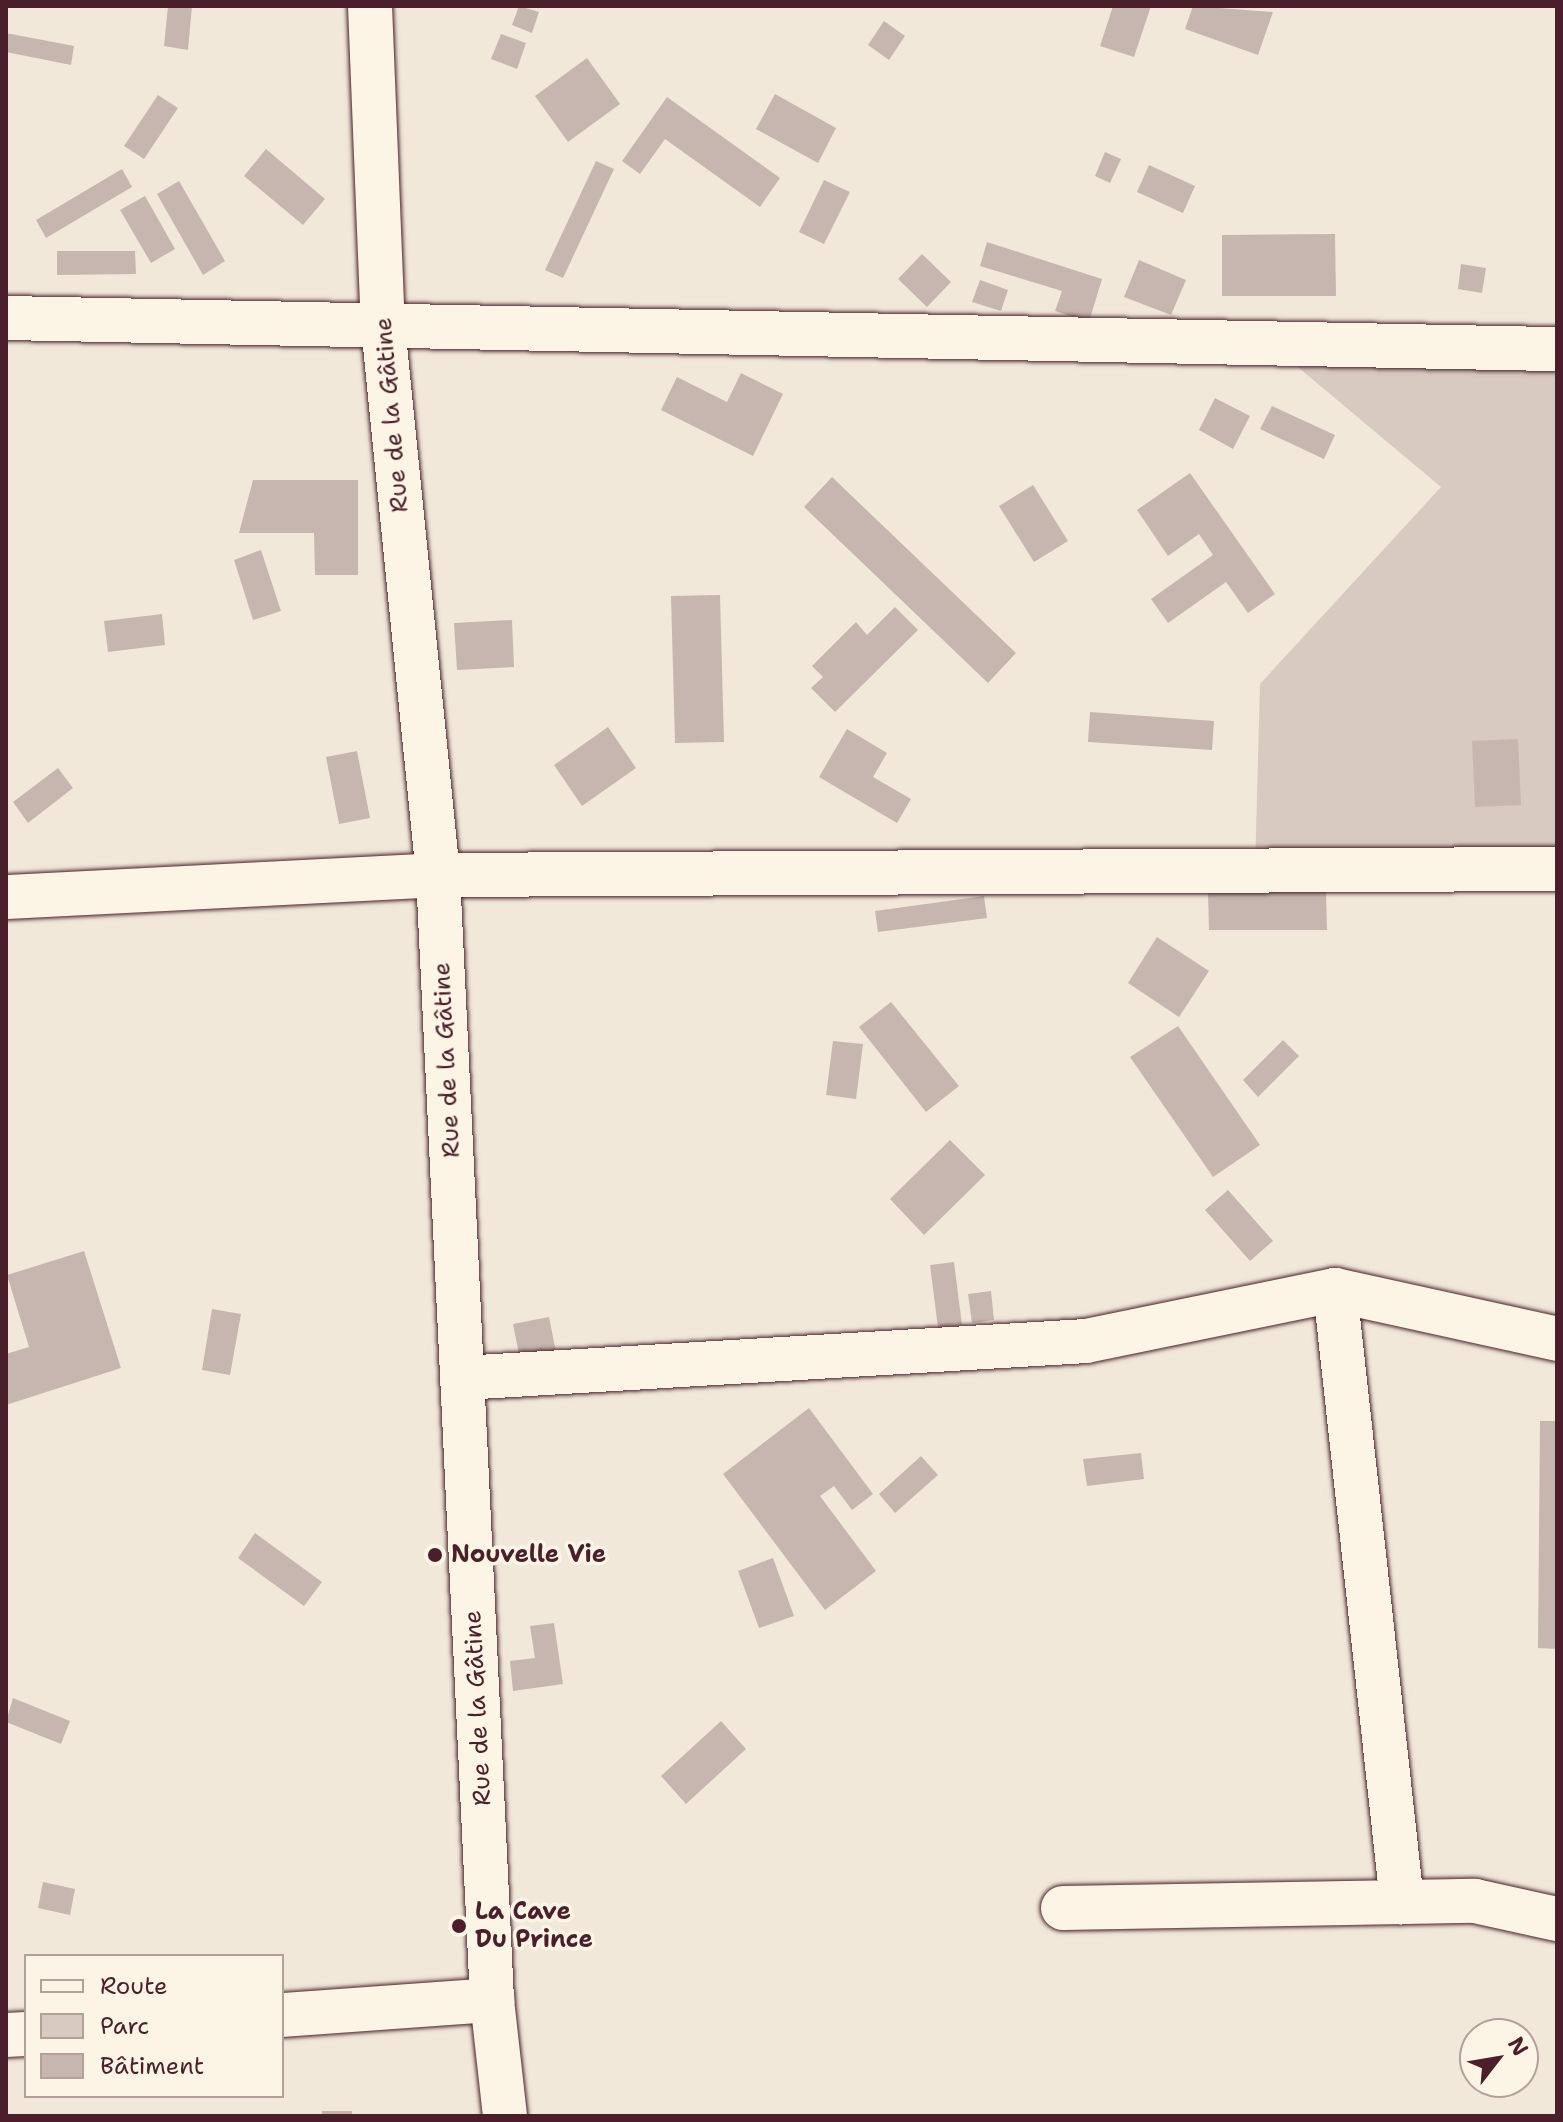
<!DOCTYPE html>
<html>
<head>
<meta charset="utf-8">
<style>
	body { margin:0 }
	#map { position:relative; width:1563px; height:2122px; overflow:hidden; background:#f1e8da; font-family:"Shantell Sans",sans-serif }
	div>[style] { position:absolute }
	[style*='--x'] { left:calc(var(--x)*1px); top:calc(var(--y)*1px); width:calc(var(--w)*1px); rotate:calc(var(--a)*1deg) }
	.green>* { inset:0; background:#d8cac0 }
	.building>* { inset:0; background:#c7b6af }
	.roads { filter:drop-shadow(0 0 2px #4a1f2b) drop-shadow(0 0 2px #4a1f2b) }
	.minor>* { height:44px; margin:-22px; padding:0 22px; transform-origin:22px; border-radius:22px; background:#fcf5e5 }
	.dots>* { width:22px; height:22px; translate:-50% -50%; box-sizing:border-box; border:4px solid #fcf5e5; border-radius:50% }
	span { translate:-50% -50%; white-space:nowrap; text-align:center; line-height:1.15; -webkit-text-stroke:7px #fcf5e5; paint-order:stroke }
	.street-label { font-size:24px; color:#4a1f2b }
	.poi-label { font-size:24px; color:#4a1f2b; font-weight:700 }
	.left { translate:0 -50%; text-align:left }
	.frame { position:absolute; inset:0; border:8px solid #4a1f2b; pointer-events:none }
	.legend { position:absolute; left:24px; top:1954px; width:260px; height:144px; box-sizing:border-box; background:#fcf5e5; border:2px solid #b59f9b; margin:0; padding:10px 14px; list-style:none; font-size:24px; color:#4a1f2b }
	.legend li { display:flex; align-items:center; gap:16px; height:40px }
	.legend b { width:40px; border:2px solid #b59f9b }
	.north { position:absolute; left:1459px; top:2018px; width:80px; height:80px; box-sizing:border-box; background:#fcf5e5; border:2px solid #b59f9b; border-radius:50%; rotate:59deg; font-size:22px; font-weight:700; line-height:32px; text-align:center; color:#4a1f2b }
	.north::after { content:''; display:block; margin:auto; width:28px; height:36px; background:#4a1f2b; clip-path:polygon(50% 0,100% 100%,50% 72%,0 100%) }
</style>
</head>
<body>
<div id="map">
	<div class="green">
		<i style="clip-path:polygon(1268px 342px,1557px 349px,1557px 870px,1255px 870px,1260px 684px,1441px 487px)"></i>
	</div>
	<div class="building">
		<i style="clip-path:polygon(168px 6px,192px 6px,188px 50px,164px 46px)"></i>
		<i style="clip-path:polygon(519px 6px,539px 12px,532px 33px,512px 25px)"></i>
		<i style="clip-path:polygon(1113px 6px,1151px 6px,1134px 57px,1100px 46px)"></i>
		<i style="clip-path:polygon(1193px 6px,1273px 12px,1258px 55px,1185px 29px)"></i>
		<i style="clip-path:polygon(884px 21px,905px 36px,889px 60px,868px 45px)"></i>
		<i style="clip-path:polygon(6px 33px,74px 46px,71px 65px,6px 52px)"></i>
		<i style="clip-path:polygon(501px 34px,526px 43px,517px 69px,491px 59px)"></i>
		<i style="clip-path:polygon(587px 58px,620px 104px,568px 142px,535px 96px)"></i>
		<i style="clip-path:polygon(775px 94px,836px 128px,818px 163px,756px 129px)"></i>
		<i style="clip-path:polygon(158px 95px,178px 108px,144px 159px,124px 146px)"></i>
		<i style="clip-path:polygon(667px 97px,780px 178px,760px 207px,665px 139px,640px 174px,622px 161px)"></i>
		<i style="clip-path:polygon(266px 149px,325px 199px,303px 225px,244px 176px)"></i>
		<i style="clip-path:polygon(1105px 152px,1121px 159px,1110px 183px,1095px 176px)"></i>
		<i style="clip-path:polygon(596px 161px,614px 169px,563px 278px,545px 270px)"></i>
		<i style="clip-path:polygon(1149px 165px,1195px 186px,1183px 213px,1137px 192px)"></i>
		<i style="clip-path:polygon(122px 169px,132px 187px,46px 238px,36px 220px)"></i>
		<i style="clip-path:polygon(824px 180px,850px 192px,824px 244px,799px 232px)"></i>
		<i style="clip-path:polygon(179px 181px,225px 261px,203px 275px,157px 194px)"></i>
		<i style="clip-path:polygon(145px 196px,175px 249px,151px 263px,120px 210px)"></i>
		<i style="clip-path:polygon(1335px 234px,1336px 296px,1222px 296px,1222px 235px)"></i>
		<i style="clip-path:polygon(987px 242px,1102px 279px,1089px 322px,1055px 311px,1062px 291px,980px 266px)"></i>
		<i style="clip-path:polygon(57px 251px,135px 251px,136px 274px,57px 275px)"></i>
		<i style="clip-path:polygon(922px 254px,951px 282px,927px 307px,898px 279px)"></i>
		<i style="clip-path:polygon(1139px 260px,1186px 280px,1171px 315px,1124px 297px)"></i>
		<i style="clip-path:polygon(1461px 264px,1486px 268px,1482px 293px,1458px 289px)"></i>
		<i style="clip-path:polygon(980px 280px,1008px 290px,1001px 311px,972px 302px)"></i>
		<i style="clip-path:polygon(741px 373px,783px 394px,753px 456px,661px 410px,677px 377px,727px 402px)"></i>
		<i style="clip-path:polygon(1215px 398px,1250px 416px,1233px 449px,1199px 430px)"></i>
		<i style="clip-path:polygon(1272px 406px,1335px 435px,1324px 459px,1260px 429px)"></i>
		<i style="clip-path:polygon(1190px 473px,1275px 594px,1248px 613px,1226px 582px,1168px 623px,1151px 599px,1213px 555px,1199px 534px,1168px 556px,1137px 510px)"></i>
		<i style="clip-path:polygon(832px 477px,1016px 653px,988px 683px,804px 507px)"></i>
		<i style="clip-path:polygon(253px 480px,358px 480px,358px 575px,315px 575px,314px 533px,239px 533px)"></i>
		<i style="clip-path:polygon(1033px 485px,1068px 541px,1034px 562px,999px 506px)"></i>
		<i style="clip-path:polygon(261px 550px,281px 611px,253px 620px,234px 560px)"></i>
		<i style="clip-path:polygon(720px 595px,724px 742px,675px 743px,671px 596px)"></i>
		<i style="clip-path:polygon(895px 607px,918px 630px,835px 712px,811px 688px,823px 677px,812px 666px,856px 622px,867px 635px)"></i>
		<i style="clip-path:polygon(162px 614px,165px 645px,108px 652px,104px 621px)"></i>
		<i style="clip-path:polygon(512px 620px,514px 667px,457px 670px,454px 623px)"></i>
		<i style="clip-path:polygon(1090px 712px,1214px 721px,1212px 750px,1088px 742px)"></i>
		<i style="clip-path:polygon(608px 727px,636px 768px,582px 806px,554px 765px)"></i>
		<i style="clip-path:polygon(847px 729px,887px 753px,873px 777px,911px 799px,897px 823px,819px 777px)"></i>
		<i style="clip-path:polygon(1518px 739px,1521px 805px,1475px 807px,1472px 741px)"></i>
		<i style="clip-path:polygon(357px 751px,370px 818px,339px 824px,326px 757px)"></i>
		<i style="clip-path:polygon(58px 768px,73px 788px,28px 823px,13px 802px)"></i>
		<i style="clip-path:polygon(1208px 892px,1326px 892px,1327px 930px,1209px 930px)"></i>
		<i style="clip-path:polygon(984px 896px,987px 918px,878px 932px,875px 911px)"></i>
		<i style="clip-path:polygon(1157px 937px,1209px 971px,1179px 1017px,1128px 983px)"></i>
		<i style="clip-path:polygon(891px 1002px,959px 1086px,926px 1112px,859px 1027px)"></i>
		<i style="clip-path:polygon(1178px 1026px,1260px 1145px,1213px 1177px,1130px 1057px)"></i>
		<i style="clip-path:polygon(1283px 1040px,1299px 1056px,1258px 1097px,1243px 1080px)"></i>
		<i style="clip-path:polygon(833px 1041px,863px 1044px,856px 1099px,826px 1095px)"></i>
		<i style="clip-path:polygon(950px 1140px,985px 1175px,924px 1235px,890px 1199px)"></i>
		<i style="clip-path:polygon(1228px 1190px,1273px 1241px,1250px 1261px,1205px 1210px)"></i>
		<i style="clip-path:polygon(84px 1251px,121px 1368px,6px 1405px,6px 1354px,29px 1347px,7px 1275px)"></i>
		<i style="clip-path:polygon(954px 1262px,962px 1325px,938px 1328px,930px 1265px)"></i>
		<i style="clip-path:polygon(991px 1291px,994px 1320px,972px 1323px,968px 1294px)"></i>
		<i style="clip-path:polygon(212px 1309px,241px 1314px,230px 1375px,202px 1370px)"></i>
		<i style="clip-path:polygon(549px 1317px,556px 1352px,520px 1359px,513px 1324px)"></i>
		<i style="clip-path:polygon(809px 1408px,873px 1494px,852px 1510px,834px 1486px,820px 1496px,876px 1571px,825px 1610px,723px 1474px)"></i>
		<i style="clip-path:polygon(1540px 1421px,1557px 1421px,1557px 1649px,1538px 1648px)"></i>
		<i style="clip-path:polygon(1141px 1453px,1144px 1479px,1087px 1486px,1083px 1459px)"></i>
		<i style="clip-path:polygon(921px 1456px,938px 1475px,895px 1513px,879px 1494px)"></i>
		<i style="clip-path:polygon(255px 1533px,322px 1582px,304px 1606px,238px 1558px)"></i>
		<i style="clip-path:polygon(773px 1558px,794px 1616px,759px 1628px,738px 1571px)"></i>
		<i style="clip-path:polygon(554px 1623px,563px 1684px,513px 1691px,510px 1661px,535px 1658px,530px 1626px)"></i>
		<i style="clip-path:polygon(13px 1698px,70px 1721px,61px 1744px,6px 1722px)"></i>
		<i style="clip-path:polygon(721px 1721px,746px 1749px,686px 1804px,661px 1776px)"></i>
		<i style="clip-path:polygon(43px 1882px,75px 1889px,70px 1915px,38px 1908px)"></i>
		<i style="clip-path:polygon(322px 2111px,352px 2111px,352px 2116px,322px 2116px)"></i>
	</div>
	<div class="roads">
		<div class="minor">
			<i style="--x:370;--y:6;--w:320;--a:87.7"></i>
			<i style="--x:383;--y:326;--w:552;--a:84.28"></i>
			<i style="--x:438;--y:875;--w:1126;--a:87.25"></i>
			<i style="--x:492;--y:2000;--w:117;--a:83.6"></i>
			<i style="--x:6;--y:318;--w:1551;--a:1.15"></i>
			<i style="--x:6;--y:897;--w:433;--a:-2.9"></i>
			<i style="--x:438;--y:875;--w:1119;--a:-0.31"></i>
			<i style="--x:1335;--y:1290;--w:616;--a:83.75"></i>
			<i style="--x:462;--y:1378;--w:625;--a:-3.39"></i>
			<i style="--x:1086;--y:1341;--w:254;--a:-11.6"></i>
			<i style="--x:1335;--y:1290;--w:227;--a:12.4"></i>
			<i style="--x:1063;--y:1908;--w:412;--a:-1"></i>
			<i style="--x:1475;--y:1901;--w:84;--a:12.4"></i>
			<i style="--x:282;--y:2015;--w:211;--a:-4.1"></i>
			<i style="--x:6;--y:2035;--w:20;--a:-3"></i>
		</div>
	</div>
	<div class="dots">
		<i style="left:435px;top:1555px;background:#4a1f2b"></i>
		<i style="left:459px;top:1926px;background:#4a1f2b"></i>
	</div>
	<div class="street-label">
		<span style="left:392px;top:415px;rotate:-95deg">Rue de la Gâtine</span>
		<span style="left:447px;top:1060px;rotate:-93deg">Rue de la Gâtine</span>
		<span style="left:478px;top:1708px;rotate:-93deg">Rue de la Gâtine</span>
	</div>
	<div class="poi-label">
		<span class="left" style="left:451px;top:1555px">Nouvelle Vie</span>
		<span class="left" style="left:475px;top:1926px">La Cave<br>Du Prince</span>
	</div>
	<div class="frame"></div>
	<ul class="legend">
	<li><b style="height:10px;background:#fcf5e5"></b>Route</li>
	<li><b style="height:22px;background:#d8cac0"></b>Parc</li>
	<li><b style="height:22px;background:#c7b6af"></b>Bâtiment</li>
	</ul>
	<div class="north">N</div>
</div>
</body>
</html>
